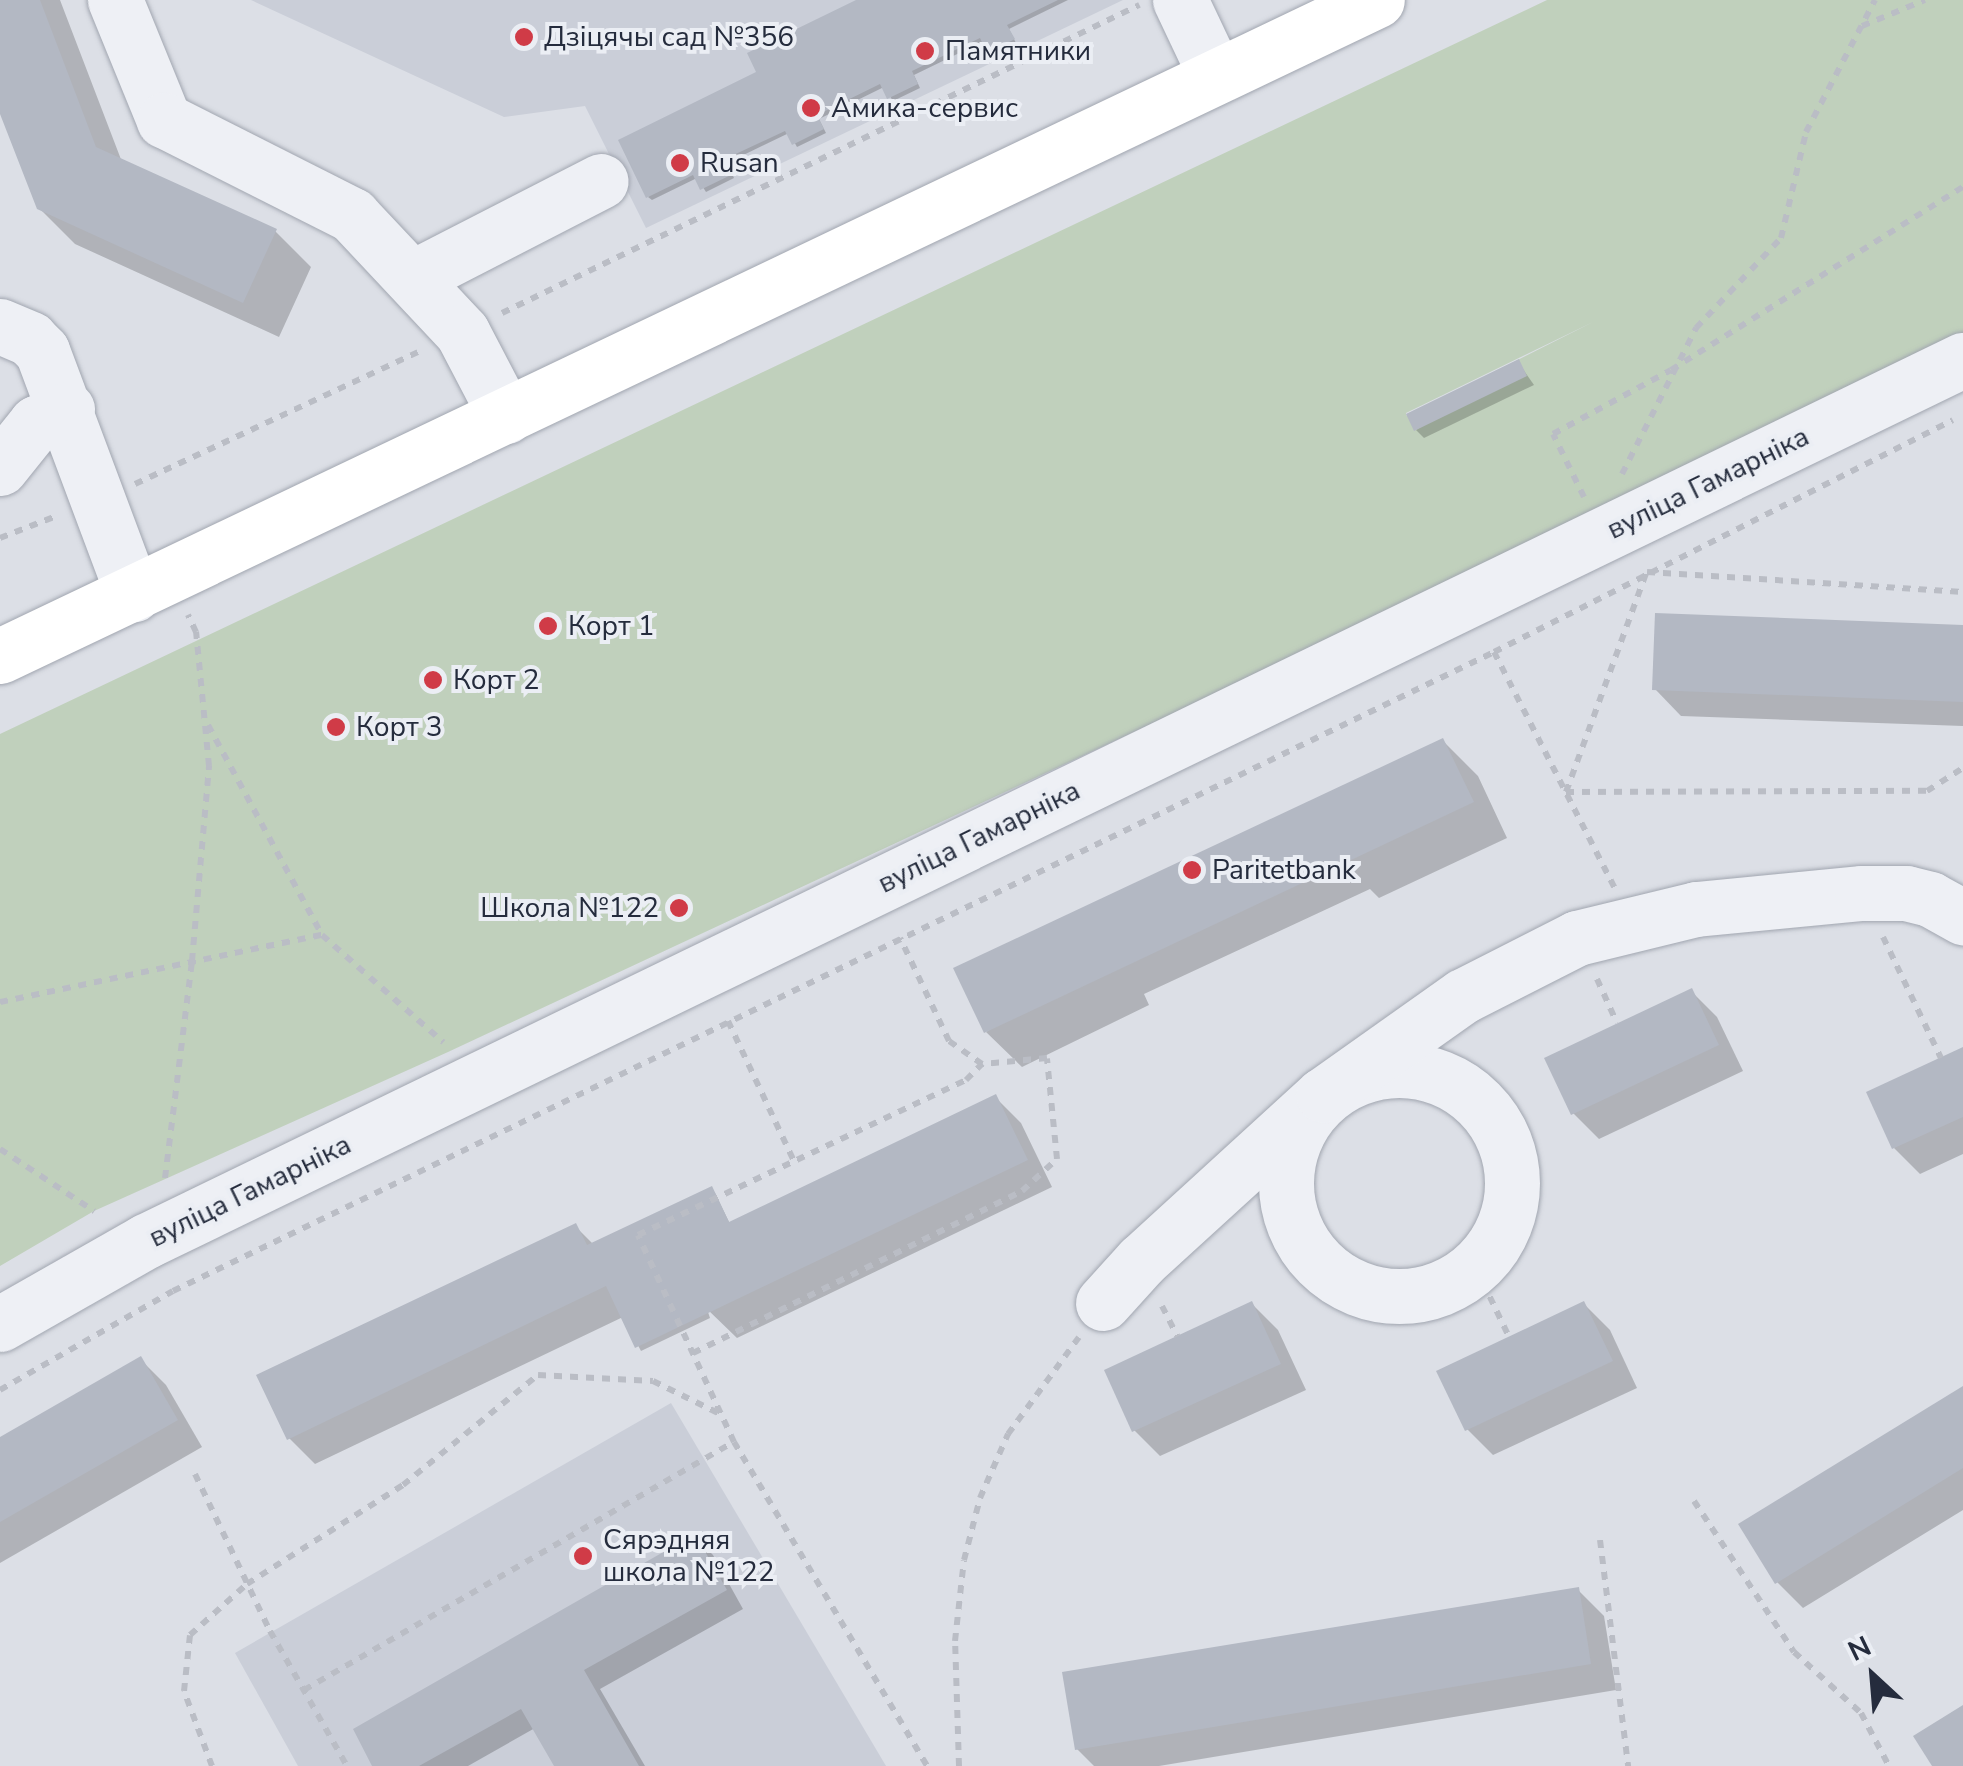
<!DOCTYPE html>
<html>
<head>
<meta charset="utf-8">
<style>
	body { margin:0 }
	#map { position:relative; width:1963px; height:1766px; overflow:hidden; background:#dcdfe6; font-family:"Nunito Sans",sans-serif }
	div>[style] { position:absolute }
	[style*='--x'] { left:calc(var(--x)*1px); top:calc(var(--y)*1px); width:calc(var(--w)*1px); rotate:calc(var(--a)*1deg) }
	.built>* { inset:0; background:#caced8 }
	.green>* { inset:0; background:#c0d0bc }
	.shadow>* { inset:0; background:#0003 }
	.building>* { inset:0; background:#b3b8c3 }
	.path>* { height:6px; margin-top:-3px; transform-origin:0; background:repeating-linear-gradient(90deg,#babdc5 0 8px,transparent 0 16px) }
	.roads { filter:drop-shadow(0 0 2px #a1a6b0) drop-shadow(0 0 2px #a1a6b0) }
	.minor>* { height:55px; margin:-27.5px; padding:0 27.5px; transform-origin:27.5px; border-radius:27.5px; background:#eef0f5 }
	.minor>.ring { margin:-27.5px; padding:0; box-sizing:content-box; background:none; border:55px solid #eef0f5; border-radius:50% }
	.major>* { height:55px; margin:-27.5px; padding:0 27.5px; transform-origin:27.5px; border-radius:27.5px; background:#fff }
	.dots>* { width:28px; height:28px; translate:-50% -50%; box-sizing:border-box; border:5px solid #ebeef4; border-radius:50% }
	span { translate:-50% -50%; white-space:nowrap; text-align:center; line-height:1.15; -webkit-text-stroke:8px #ebeef4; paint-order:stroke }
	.poi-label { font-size:28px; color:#252c3d }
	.left { translate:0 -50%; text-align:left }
	.right { translate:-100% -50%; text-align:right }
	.street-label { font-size:28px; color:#252c3d }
	.north { position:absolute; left:1823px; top:1626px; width:100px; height:100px; -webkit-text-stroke:8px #ebeef4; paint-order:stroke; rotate:334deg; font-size:28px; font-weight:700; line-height:40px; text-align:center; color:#252c3d }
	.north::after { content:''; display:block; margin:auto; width:35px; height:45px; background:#252c3d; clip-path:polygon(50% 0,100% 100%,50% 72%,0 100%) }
</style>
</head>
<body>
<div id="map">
	<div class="built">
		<i style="clip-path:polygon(251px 0,1123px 0,646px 228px,585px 106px,504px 117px)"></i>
		<i style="clip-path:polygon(671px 1403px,886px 1766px,298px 1766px,235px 1653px)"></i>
	</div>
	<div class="green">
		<i style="clip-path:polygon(evenodd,1547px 0,1963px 0,1963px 345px,448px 1052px,94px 1211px,0 1266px,0 734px,1547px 0,1593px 322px,1407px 416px,1406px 414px,1406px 413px,1593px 322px)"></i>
	</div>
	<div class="shadow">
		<i style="clip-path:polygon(0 0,60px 0,122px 162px,275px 231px,311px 267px,279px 337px,75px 244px,39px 208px,0 107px)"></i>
		<i style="clip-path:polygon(862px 0,1068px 0,1009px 29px,1016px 43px,992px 55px,984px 41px,914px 75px,920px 88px,893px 101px,884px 87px,819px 119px,826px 133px,797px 147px,789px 133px,727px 163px,734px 178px,706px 192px,697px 178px,652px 200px,648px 197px,759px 73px)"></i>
		<i style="clip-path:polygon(1518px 362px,1534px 385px,1424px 438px,1416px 430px)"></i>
		<i style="clip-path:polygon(1963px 627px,1963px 726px,1681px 716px,1655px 689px)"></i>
		<i style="clip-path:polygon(1443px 741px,1478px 776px,1507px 838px,1379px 898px,1370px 889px,1144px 994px,1149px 1005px,1022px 1067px,986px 1032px)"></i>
		<i style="clip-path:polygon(1691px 991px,1717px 1017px,1743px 1071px,1599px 1139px,1573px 1113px)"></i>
		<i style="clip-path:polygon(1963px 1050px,1963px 1154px,1920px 1174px,1894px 1148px)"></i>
		<i style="clip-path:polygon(995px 1097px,1021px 1123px,1052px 1187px,737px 1338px,707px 1309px,710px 1318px,641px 1351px,623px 1317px,315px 1464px,289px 1438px,575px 1226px,594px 1245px,715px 1193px,730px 1224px)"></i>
		<i style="clip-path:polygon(1252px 1304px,1278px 1330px,1306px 1390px,1160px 1456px,1134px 1430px)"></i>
		<i style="clip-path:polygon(1584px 1304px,1610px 1330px,1637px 1388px,1493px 1455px,1467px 1429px)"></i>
		<i style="clip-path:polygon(140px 1359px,166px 1385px,202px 1447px,0 1563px,0 1439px)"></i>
		<i style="clip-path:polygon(1963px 1389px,1963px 1510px,1803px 1608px,1777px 1582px)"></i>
		<i style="clip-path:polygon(695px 1537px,713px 1555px,743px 1609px,600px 1689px,645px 1766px,557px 1766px,535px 1728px,468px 1766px,375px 1766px)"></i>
		<i style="clip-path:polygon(1578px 1590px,1604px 1616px,1616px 1690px,1159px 1766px,1094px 1766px,1077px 1749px)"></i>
	</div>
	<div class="building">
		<i style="clip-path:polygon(0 0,40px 0,96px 147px,277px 229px,243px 303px,37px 209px,0 114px)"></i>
		<i style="clip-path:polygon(856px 0,1058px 0,1007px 25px,1015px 39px,987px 53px,980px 38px,912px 71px,918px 84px,887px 99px,880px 84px,817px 115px,824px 129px,792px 145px,785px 131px,725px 159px,733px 174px,700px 190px,693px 175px,646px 198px,618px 140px,756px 72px,747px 53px)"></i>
		<i style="clip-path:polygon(1519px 359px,1527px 376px,1414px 431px,1406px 414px)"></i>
		<i style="clip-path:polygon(1655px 613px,1963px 625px,1963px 702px,1652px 690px)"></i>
		<i style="clip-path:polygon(1443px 738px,1474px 802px,984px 1033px,953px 968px)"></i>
		<i style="clip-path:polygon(1692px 988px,1719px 1045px,1571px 1115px,1544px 1058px)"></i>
		<i style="clip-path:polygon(1963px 1047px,1963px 1117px,1892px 1149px,1866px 1092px)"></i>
		<i style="clip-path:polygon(996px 1094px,1028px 1160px,635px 1348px,606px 1286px,287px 1440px,256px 1375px,576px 1223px,587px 1245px,712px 1186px,729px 1222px)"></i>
		<i style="clip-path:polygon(1252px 1301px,1281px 1364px,1132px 1432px,1104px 1370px)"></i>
		<i style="clip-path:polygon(1584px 1301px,1613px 1361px,1465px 1431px,1436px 1371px)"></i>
		<i style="clip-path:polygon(141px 1356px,178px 1420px,0 1522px,0 1437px)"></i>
		<i style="clip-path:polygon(1963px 1386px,1963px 1468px,1775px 1584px,1738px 1524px)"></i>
		<i style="clip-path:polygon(695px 1534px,727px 1590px,584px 1670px,639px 1766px,554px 1766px,521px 1709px,419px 1766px,372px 1766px,353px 1729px)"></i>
		<i style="clip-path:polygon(1579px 1587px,1591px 1664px,1075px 1750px,1062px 1672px)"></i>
		<i style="clip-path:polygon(1963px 1705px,1963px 1766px,1932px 1766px,1913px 1736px)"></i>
	</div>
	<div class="path">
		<i style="--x:1862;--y:26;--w:68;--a:-22.4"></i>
		<i style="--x:502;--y:313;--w:708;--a:-25.8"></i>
		<i style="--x:1622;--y:474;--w:164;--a:-63.1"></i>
		<i style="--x:1696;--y:328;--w:124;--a:-46.6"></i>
		<i style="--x:1781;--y:238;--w:109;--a:-76.7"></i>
		<i style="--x:1806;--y:132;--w:149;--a:-62.4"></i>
		<i style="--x:135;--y:484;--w:312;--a:-25"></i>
		<i style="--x:1584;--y:497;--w:70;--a:-116.2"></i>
		<i style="--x:1553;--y:434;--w:134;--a:-28.5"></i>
		<i style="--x:1671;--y:370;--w:345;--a:-32.1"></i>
		<i style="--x:0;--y:538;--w:63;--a:-21.3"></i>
		<i style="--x:1647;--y:572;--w:317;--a:3.6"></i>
		<i style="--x:1494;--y:652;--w:264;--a:62.9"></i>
		<i style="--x:208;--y:725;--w:239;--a:61.5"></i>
		<i style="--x:1566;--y:792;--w:361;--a:-0.2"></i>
		<i style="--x:1927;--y:791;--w:43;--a:-32.6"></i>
		<i style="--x:1566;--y:792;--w:233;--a:-69.9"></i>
		<i style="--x:1883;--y:937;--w:134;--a:64.4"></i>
		<i style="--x:1597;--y:979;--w:48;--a:65.6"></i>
		<i style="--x:0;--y:1002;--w:329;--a:-11.8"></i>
		<i style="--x:322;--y:935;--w:162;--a:41.5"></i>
		<i style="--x:728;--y:1021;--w:155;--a:64.8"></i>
		<i style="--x:0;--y:1149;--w:113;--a:33.4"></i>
		<i style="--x:165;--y:1178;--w:219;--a:-82.9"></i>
		<i style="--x:192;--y:961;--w:196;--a:-85"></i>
		<i style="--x:209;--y:766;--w:135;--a:-95.5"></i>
		<i style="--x:196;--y:632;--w:19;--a:-115"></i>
		<i style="--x:1476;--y:1268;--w:76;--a:64.4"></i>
		<i style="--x:1162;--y:1306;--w:34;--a:63"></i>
		<i style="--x:693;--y:1353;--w:367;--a:-26.2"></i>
		<i style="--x:1022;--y:1191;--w:47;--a:-42.4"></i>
		<i style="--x:1057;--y:1159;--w:101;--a:-95.7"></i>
		<i style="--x:1047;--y:1058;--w:65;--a:174.7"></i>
		<i style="--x:982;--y:1064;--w:40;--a:-145.1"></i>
		<i style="--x:949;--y:1041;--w:114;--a:-115.4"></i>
		<i style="--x:0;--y:1390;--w:199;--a:-29.8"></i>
		<i style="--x:173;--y:1291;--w:1467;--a:-25.81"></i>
		<i style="--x:1494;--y:652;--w:514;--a:-26.81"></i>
		<i style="--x:734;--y:1442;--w:377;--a:59.2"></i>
		<i style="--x:195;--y:1474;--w:174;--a:64.5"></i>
		<i style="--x:270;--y:1631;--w:155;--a:60.3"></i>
		<i style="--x:1694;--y:1501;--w:181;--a:56.5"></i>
		<i style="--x:1794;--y:1652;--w:91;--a:42.3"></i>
		<i style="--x:1861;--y:1713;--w:60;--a:62.2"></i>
		<i style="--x:1600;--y:1540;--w:228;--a:82.9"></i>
		<i style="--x:304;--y:1690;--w:496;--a:-30"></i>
		<i style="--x:734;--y:1442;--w:228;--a:-114.9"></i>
		<i style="--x:638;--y:1235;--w:363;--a:-25.3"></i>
		<i style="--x:966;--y:1080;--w:23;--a:-45"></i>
		<i style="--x:212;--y:1766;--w:80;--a:-110.5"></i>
		<i style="--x:184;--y:1691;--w:56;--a:-83.9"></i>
		<i style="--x:190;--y:1635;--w:76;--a:-41.8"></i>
		<i style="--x:247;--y:1584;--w:185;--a:-32.4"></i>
		<i style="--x:403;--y:1485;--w:174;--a:-39.2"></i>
		<i style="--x:538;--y:1375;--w:115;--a:3"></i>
		<i style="--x:653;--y:1381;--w:77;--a:26.2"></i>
		<i style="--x:959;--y:1766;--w:125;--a:-91.8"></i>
		<i style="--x:955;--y:1641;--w:81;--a:-83.7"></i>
		<i style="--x:964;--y:1560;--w:64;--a:-75.5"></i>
		<i style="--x:980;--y:1498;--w:70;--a:-66.4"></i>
		<i style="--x:1008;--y:1434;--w:120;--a:-53.8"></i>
	</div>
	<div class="roads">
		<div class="minor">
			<i style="--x:115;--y:0;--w:130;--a:67.8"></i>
			<i style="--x:164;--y:120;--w:211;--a:26.8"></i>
			<i style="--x:352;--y:215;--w:161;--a:46.8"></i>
			<i style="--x:462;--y:332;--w:95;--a:62.4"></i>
			<i style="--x:1180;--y:0;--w:84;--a:64.7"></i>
			<i style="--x:412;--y:278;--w:212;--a:-27.2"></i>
			<i style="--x:0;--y:326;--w:33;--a:23"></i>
			<i style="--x:30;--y:339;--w:17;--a:45"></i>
			<i style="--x:42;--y:351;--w:260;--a:69.5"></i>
			<i style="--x:0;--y:468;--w:58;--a:-51.3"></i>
			<i style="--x:36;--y:423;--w:34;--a:-24"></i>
			<i class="ring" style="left:1286px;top:1070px;width:171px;height:171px"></i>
			<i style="--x:1103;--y:1303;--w:57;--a:-47.9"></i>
			<i style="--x:1141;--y:1261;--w:246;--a:-42.4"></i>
			<i style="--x:1323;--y:1095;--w:171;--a:-35.3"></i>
			<i style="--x:1463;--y:996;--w:128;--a:-27"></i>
			<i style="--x:1577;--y:938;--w:122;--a:-13.7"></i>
			<i style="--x:1696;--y:909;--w:167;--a:-5.5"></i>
			<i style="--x:1862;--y:893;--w:44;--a:0"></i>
			<i style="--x:1906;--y:893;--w:25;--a:14"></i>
			<i style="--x:1930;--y:899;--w:38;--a:29"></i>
			<i style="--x:0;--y:1324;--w:168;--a:-29.6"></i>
			<i style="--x:146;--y:1241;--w:2019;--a:-25.87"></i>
		</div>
		<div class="major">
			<i style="--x:0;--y:656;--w:1525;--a:-25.47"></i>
		</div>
	</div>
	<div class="dots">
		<i style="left:524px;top:37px;background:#d03b47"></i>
		<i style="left:925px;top:51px;background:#d03b47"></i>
		<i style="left:811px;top:108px;background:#d03b47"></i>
		<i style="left:680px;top:163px;background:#d03b47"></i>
		<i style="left:548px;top:626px;background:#d03b47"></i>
		<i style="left:433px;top:680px;background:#d03b47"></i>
		<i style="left:336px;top:727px;background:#d03b47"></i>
		<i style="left:1192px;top:870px;background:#d03b47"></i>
		<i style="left:679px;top:908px;background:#d03b47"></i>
		<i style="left:583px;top:1556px;background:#d03b47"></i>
	</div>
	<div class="poi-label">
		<span class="left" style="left:544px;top:37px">Дзіцячы сад №356</span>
		<span class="left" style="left:945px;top:51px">Памятники</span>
		<span class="left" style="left:831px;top:108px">Амика-сервис</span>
		<span class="left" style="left:700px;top:163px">Rusan</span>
		<span class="left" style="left:568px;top:626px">Корт 1</span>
		<span class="left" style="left:453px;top:680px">Корт 2</span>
		<span class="left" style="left:356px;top:727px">Корт 3</span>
		<span class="left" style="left:1212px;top:870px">Paritetbank</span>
		<span class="right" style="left:659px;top:908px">Школа №122</span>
		<span class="left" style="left:603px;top:1556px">Сярэдняя<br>школа №122</span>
	</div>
	<div class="street-label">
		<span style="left:1708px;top:483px;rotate:-26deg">вуліца Гамарніка</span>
		<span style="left:979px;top:837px;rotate:-26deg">вуліца Гамарніка</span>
		<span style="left:250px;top:1191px;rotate:-26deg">вуліца Гамарніка</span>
	</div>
	<div class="north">N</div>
</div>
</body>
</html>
